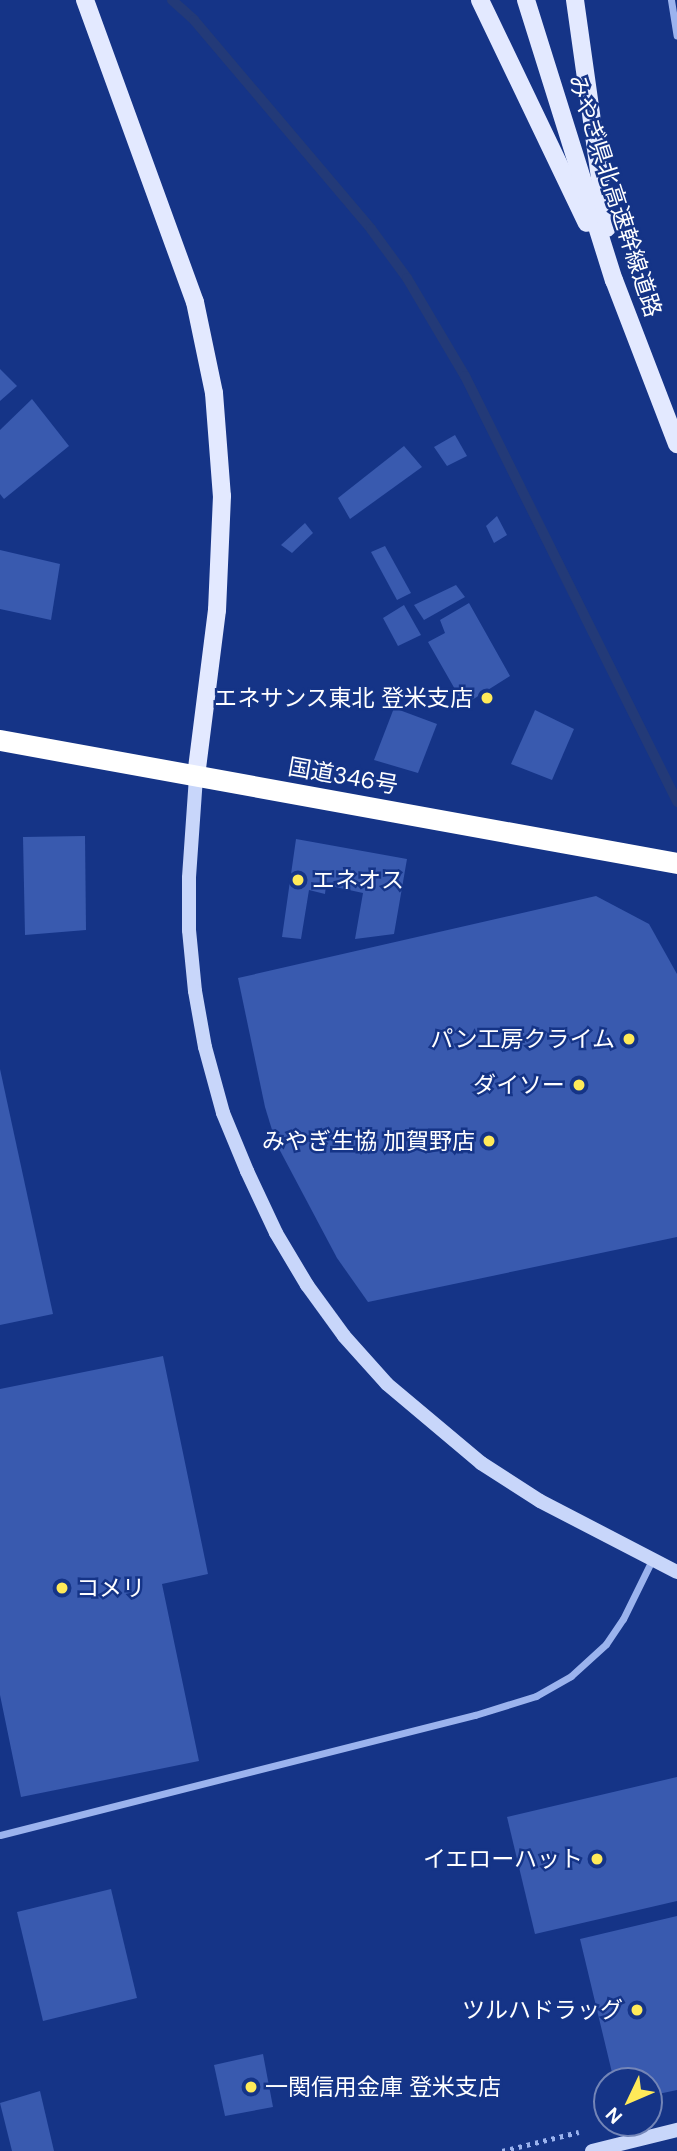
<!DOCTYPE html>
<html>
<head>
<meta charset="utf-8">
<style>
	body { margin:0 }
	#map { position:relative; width:677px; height:2151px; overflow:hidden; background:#153487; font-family:"DM Sans","Noto Sans JP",sans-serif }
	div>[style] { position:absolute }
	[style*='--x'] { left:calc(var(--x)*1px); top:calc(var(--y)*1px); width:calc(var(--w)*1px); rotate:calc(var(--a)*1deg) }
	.stream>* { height:10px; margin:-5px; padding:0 5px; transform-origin:5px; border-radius:5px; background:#233a78 }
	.building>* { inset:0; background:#395aaf }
	.path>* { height:4.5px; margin-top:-2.25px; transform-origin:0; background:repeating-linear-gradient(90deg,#9bb3ee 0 3.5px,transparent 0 8.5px) }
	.street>* { height:7px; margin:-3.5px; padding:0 3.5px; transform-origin:3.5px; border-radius:3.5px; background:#9bb3ee }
	.secondary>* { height:14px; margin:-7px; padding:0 7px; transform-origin:7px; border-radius:7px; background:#c8d6fa }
	.primary>* { height:18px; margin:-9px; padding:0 9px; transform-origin:9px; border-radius:9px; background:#e3e9ff }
	.highway>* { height:21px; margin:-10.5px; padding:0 10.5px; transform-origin:10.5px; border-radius:10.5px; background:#fff }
	.dots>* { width:19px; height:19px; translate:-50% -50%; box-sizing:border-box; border:4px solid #153487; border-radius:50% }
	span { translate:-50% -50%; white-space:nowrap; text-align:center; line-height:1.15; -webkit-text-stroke:5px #153487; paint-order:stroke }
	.street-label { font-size:23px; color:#fff }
	.poi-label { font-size:23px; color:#fff }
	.right { translate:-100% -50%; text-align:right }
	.left { translate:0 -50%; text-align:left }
	.north { position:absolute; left:593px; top:2067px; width:70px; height:70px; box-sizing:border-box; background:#153487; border:2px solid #7385b7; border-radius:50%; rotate:226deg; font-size:19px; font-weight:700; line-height:28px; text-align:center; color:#fff }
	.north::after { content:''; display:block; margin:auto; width:24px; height:32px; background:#ffea59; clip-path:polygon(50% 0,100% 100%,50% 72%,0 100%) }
</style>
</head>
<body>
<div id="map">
	<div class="stream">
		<i style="--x:172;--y:0;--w:30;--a:42"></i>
		<i style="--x:194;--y:20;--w:274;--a:49.7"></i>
		<i style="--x:371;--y:229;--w:61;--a:53.7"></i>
		<i style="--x:407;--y:278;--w:114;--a:59.4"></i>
		<i style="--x:465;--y:376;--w:476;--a:63.5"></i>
	</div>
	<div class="building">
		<i style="clip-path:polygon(0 369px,17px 386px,0 401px)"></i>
		<i style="clip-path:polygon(32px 399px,69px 446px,4px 499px,0 494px,0 430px)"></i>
		<i style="clip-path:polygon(455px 435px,467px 456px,447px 466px,434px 447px)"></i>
		<i style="clip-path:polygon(404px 446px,422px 467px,350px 519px,338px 498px)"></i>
		<i style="clip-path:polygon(497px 516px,507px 535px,494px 543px,486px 526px)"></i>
		<i style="clip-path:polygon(305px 523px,313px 533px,292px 553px,281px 545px)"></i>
		<i style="clip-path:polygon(385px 546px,411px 593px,397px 600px,371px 552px)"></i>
		<i style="clip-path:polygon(0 550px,60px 564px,51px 620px,0 609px)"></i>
		<i style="clip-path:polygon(456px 585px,465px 597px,424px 620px,414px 605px)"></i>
		<i style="clip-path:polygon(469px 603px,510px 676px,464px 705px,428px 642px,445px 633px,440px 620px)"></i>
		<i style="clip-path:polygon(404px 605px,421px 635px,398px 646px,383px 618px)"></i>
		<i style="clip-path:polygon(394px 708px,437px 724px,418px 773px,374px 760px)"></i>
		<i style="clip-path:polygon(535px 710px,574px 729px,552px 780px,511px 764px)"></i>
		<i style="clip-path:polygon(85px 836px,86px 930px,25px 935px,23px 837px)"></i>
		<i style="clip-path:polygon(296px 839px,407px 859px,394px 934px,355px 939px,363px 893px,326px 885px,325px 894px,309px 890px,301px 939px,282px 937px)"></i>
		<i style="clip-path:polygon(596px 896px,649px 924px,677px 974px,677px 1237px,368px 1302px,337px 1258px,276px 1143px,265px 1107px,238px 978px)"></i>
		<i style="clip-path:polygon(0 1069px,53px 1314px,0 1325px)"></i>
		<i style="clip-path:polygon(163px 1356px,208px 1574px,162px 1584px,199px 1761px,21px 1797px,0 1695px,0 1389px)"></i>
		<i style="clip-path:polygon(677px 1777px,677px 1901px,535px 1934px,507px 1817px)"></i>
		<i style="clip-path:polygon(111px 1889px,137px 1998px,43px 2021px,17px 1912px)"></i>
		<i style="clip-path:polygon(677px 1916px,677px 2090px,649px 2096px,649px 2081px,614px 2081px,580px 1939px)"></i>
		<i style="clip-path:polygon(263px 2054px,273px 2107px,225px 2116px,214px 2065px)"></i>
		<i style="clip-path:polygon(40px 2091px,54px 2151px,12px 2151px,0 2103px)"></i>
	</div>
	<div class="path">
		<i style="--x:502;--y:2151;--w:79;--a:-13.9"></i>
	</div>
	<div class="street">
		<i style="--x:671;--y:0;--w:36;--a:81"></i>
		<i style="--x:0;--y:1835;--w:490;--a:-14.2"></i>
		<i style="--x:475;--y:1715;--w:64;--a:-17.3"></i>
		<i style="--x:536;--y:1696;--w:40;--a:-29.7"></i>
		<i style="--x:571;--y:1676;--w:47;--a:-42.4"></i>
		<i style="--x:606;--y:1644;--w:30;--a:-56"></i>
		<i style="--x:623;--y:1619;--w:66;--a:-63.8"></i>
	</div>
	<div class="secondary">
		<i style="--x:196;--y:777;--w:101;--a:94"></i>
		<i style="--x:189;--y:878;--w:52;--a:90"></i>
		<i style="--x:189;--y:930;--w:61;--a:84.4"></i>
		<i style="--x:195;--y:991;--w:57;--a:79.9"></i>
		<i style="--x:205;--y:1047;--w:68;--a:74.7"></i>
		<i style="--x:223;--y:1113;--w:63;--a:67.5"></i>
		<i style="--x:247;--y:1171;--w:68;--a:64.9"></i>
		<i style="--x:276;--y:1233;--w:61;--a:59.2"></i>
		<i style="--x:307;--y:1285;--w:63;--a:54"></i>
		<i style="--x:344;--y:1336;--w:64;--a:48.1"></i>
		<i style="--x:387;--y:1384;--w:123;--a:40"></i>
		<i style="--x:481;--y:1463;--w:70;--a:32.8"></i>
		<i style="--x:540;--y:1501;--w:154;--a:27.4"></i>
		<i style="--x:592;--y:2151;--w:88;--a:-13.9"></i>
	</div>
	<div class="primary">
		<i style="--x:85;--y:0;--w:321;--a:70"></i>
		<i style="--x:195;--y:302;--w:93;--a:78.2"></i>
		<i style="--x:214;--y:393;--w:103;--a:85.6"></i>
		<i style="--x:222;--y:496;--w:114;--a:92.5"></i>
		<i style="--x:217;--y:610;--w:168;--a:97.2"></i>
		<i style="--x:480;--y:0;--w:247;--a:64.4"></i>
		<i style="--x:526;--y:0;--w:294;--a:72.6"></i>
		<i style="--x:614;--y:280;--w:176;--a:69"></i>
		<i style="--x:575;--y:0;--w:230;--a:82"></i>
	</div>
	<div class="highway">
		<i style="--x:0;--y:740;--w:688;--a:10.3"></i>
	</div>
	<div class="dots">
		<i style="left:487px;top:698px;background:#ffea59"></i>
		<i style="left:298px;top:880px;background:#ffea59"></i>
		<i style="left:629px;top:1039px;background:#ffea59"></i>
		<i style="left:579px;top:1085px;background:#ffea59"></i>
		<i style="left:489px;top:1141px;background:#ffea59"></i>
		<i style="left:62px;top:1588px;background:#ffea59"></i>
		<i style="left:597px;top:1859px;background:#ffea59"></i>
		<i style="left:637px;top:2010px;background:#ffea59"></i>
		<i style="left:251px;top:2087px;background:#ffea59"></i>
	</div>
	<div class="street-label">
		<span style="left:615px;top:196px;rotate:72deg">みやぎ県北高速幹線道路</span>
		<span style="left:343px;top:776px;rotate:10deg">国道346号</span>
	</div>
	<div class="poi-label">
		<span class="right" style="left:473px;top:698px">エネサンス東北 登米支店</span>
		<span class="left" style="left:312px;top:880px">エネオス</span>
		<span class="right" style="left:615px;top:1039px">パン工房クライム</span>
		<span class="right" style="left:565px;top:1085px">ダイソー</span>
		<span class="right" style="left:475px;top:1141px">みやぎ生協 加賀野店</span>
		<span class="left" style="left:76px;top:1588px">コメリ</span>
		<span class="right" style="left:583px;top:1859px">イエローハット</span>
		<span class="right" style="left:623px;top:2010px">ツルハドラッグ</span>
		<span class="left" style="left:265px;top:2087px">一関信用金庫 登米支店</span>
	</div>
	<div class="north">N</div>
</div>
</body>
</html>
